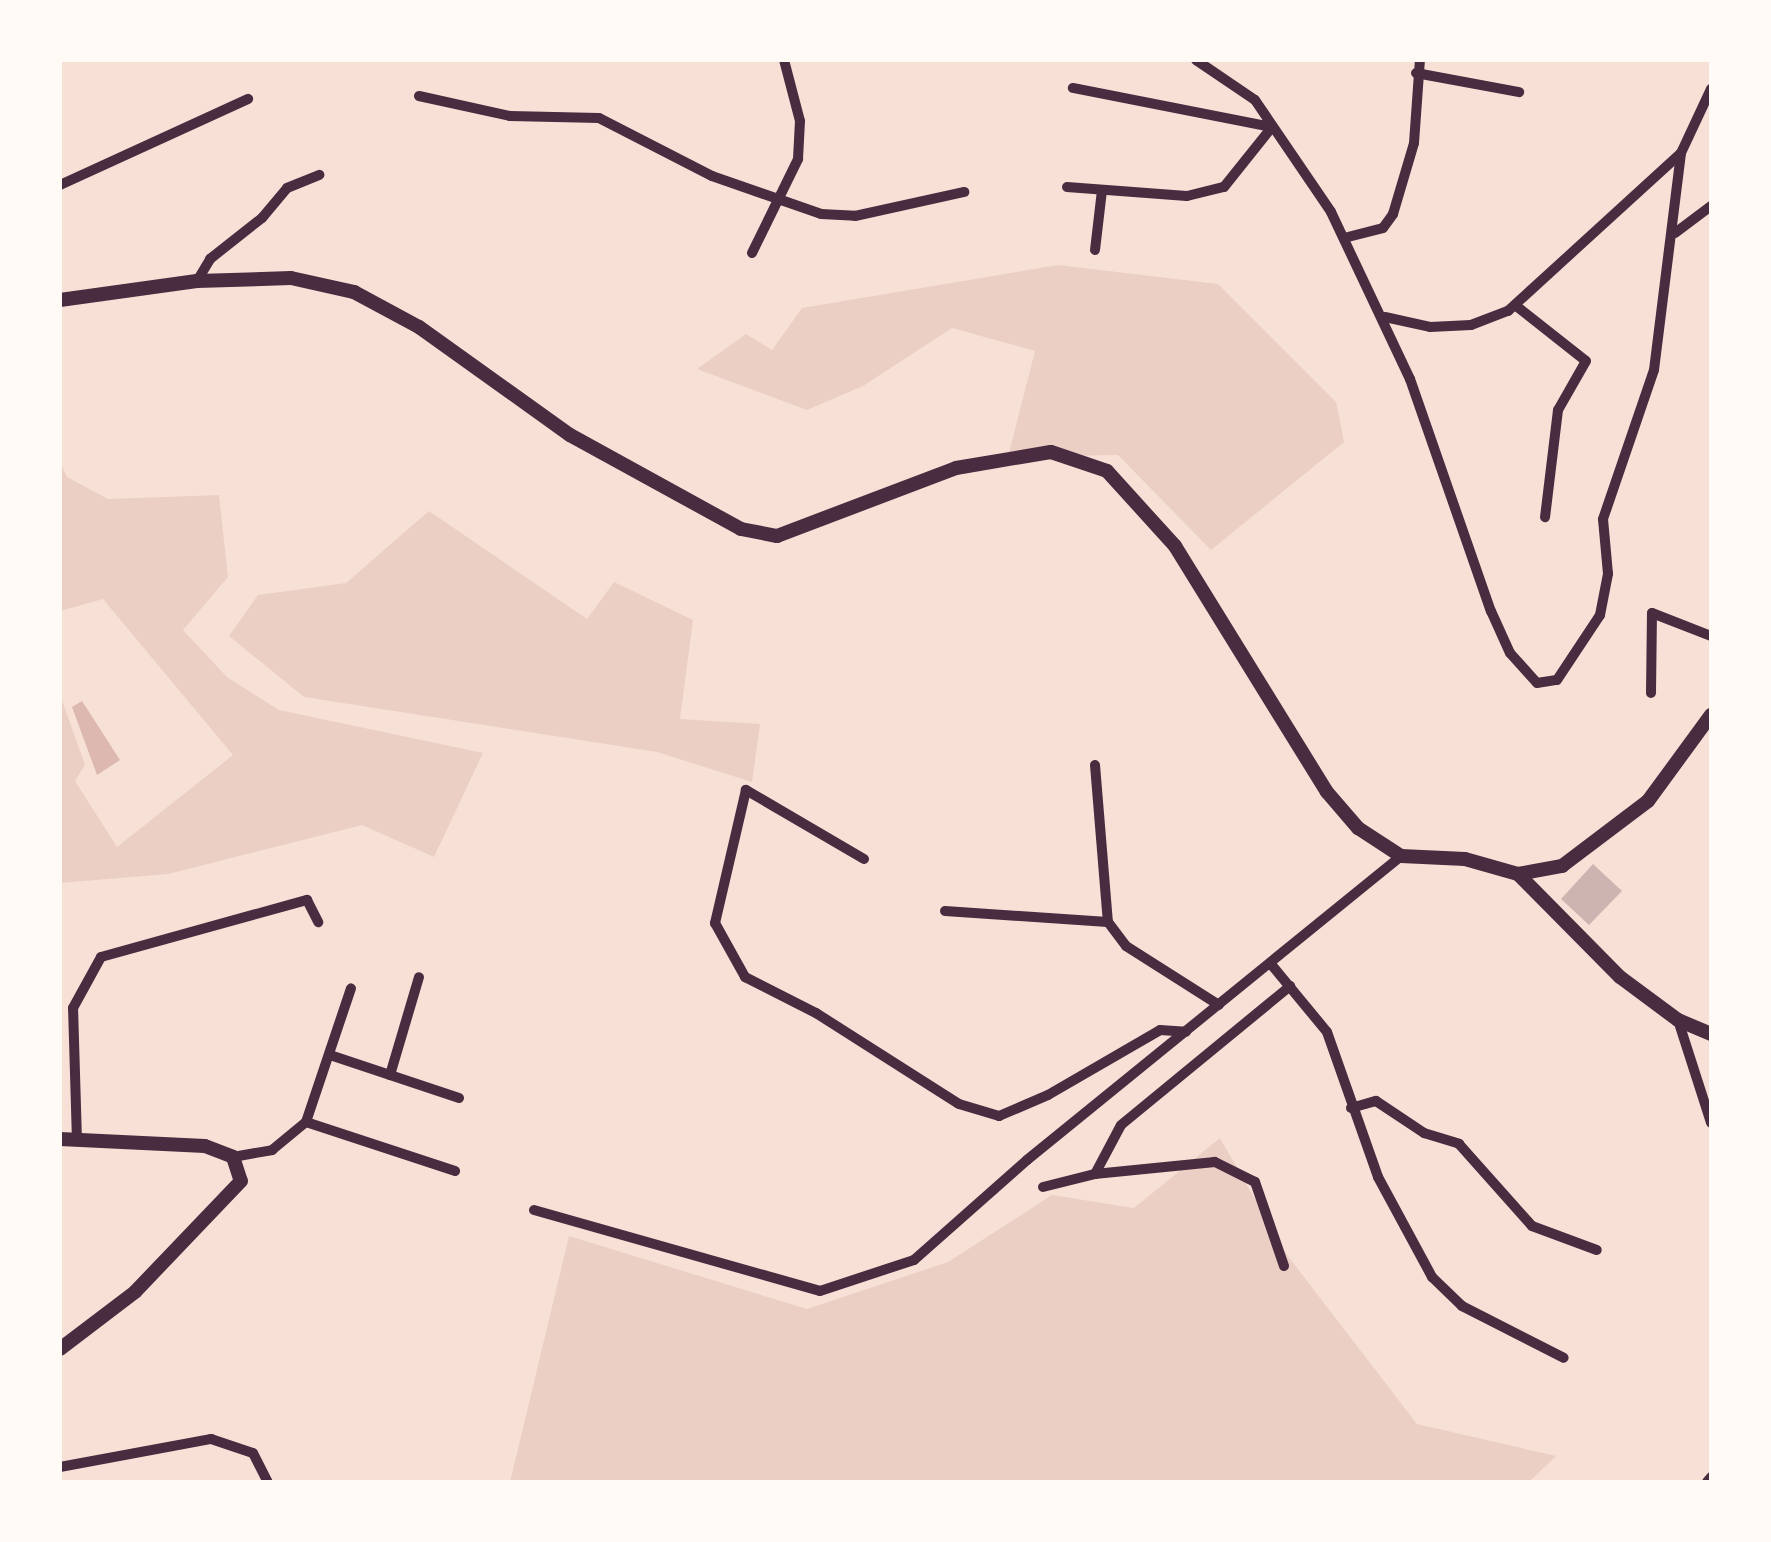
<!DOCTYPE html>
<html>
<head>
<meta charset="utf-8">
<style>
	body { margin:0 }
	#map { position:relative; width:1771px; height:1542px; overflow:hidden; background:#f7e1d7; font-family:"Roboto Condensed",sans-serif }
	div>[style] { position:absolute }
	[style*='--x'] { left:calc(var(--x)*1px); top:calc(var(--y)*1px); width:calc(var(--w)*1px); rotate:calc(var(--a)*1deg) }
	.green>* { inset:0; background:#ebcfc5 }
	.water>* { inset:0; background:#dcb8b0 }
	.building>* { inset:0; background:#ccb4b1 }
	.minor>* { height:10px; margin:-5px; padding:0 5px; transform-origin:5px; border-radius:5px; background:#4a2c40 }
	.tertiary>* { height:14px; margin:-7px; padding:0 7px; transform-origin:7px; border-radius:7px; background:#4a2c40 }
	span { translate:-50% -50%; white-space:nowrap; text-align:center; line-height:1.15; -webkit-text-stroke:8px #fffaf5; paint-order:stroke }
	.frame { position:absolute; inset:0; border:62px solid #fffaf5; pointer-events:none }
</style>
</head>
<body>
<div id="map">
	<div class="green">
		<i style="clip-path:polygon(1058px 265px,1218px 284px,1336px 402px,1344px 442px,1211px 550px,1118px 455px,1008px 457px,1035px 351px,952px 328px,863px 386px,807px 410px,697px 369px,746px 334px,772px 350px,802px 308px)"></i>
		<i style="clip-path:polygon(60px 462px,67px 477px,108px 499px,219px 495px,228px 577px,183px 630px,227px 677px,279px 710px,483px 753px,434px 857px,362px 825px,168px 874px,60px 883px,60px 695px,85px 765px,75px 781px,117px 847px,233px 755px,103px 599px,60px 611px)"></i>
		<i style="clip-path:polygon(429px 511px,587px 619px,614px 582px,693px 620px,680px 719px,760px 724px,752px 782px,657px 752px,304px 697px,229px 636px,258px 595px,346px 583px)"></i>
		<i style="clip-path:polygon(1220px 1138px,1287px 1255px,1417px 1424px,1556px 1456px,1529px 1482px,510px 1482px,569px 1236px,807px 1309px,948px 1262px,1052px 1195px,1134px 1208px)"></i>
	</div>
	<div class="water">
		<i style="clip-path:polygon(82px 701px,120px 760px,97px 775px,72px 707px)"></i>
	</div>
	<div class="building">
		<i style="clip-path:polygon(1593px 864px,1622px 891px,1589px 925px,1561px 899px)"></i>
	</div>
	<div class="minor">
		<i style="--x:1196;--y:60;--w:71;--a:34.1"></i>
		<i style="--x:1255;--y:100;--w:135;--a:55.8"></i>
		<i style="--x:1331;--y:212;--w:185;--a:64.7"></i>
		<i style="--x:1410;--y:379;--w:246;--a:70.8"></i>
		<i style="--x:1491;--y:611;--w:46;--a:65.7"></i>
		<i style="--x:1510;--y:653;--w:40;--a:48"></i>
		<i style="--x:1537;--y:683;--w:20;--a:-9"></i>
		<i style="--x:1557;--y:680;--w:78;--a:-56.5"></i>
		<i style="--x:1600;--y:615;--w:42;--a:-79"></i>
		<i style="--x:1608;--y:574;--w:55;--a:-95.2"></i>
		<i style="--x:1603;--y:519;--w:157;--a:-71.1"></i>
		<i style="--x:1654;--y:370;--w:219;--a:-82.9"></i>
		<i style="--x:1416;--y:73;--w:105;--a:10.5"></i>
		<i style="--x:419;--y:96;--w:93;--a:12.4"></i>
		<i style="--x:510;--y:116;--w:89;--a:1.3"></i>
		<i style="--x:599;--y:118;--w:127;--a:27.2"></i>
		<i style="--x:712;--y:176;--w:115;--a:19.2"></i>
		<i style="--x:821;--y:214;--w:34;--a:3"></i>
		<i style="--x:855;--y:216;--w:112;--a:-12.4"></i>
		<i style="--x:60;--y:185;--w:207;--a:-24.6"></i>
		<i style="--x:1067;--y:187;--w:120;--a:4.3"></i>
		<i style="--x:1187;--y:196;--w:38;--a:-14"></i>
		<i style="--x:1224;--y:187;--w:77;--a:-51.3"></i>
		<i style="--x:1272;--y:127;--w:203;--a:-168.9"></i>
		<i style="--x:1675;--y:233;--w:45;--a:-36.9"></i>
		<i style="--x:1344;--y:238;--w:40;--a:-14.4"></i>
		<i style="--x:1383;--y:228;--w:17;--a:-54"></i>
		<i style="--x:1393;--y:214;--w:74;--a:-73.5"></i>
		<i style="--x:1414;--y:143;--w:83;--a:-85.9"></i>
		<i style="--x:1095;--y:250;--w:60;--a:-83.3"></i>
		<i style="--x:752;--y:253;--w:105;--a:-63.9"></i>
		<i style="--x:798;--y:159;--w:38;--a:-87"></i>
		<i style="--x:800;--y:121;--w:63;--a:-104.7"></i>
		<i style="--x:197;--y:281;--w:26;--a:-59"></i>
		<i style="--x:210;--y:259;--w:66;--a:-38.3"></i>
		<i style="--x:262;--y:218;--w:39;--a:-50"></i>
		<i style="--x:287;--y:188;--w:35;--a:-22"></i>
		<i style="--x:1515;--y:305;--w:90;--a:38.3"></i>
		<i style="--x:1586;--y:361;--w:56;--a:119.7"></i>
		<i style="--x:1558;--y:410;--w:108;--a:96.9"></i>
		<i style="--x:1385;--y:317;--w:46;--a:12.5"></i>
		<i style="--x:1430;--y:327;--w:41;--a:-2.8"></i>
		<i style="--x:1471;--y:325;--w:40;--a:-21"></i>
		<i style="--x:1508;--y:311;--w:234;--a:-42.4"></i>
		<i style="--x:1681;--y:153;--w:71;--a:-64.9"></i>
		<i style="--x:1651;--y:693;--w:80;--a:-89.3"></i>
		<i style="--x:1652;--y:613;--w:63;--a:21.3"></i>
		<i style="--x:1095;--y:765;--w:158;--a:85.3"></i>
		<i style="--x:864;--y:859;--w:137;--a:-149.7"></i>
		<i style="--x:746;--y:790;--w:137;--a:103.1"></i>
		<i style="--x:715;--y:923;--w:62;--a:60.9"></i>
		<i style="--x:745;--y:977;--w:80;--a:26.9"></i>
		<i style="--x:816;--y:1013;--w:169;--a:32.5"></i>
		<i style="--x:959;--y:1104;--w:42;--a:16.7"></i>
		<i style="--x:999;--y:1116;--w:53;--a:-23.2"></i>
		<i style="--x:1048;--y:1095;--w:129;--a:-30.1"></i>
		<i style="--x:1160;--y:1030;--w:26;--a:4"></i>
		<i style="--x:945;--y:911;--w:163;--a:3.9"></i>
		<i style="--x:1108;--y:922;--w:30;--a:53"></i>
		<i style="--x:1126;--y:946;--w:110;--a:32.4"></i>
		<i style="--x:1270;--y:963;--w:89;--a:50.4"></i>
		<i style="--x:1327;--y:1032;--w:154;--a:70.6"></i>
		<i style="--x:1378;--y:1177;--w:114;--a:61.6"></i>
		<i style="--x:1432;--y:1277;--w:42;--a:44"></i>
		<i style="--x:1462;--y:1306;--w:114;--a:27"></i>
		<i style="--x:1678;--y:1020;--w:108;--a:72.2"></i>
		<i style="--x:330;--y:1055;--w:136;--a:18.4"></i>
		<i style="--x:390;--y:1075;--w:102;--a:-73.5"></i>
		<i style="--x:1351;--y:1108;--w:26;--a:-16"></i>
		<i style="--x:1376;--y:1101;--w:58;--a:33.7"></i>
		<i style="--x:1424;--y:1133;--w:37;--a:17"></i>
		<i style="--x:1459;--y:1144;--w:110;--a:48.3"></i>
		<i style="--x:1532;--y:1226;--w:69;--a:20.3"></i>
		<i style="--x:306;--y:1122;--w:141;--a:-71.4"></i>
		<i style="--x:77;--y:1141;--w:133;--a:-91.7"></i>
		<i style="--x:73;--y:1008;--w:58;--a:-61.2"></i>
		<i style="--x:101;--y:957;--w:214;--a:-15.5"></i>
		<i style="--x:307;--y:900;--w:25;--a:63"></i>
		<i style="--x:233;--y:1157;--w:40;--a:-10"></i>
		<i style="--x:272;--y:1150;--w:44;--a:-39.5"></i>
		<i style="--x:306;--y:1122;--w:157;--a:18.2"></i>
		<i style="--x:1043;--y:1187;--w:54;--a:-14"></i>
		<i style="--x:534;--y:1210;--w:297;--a:15.8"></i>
		<i style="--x:820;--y:1291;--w:99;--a:-18.3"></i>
		<i style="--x:914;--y:1260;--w:151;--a:-41.5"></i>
		<i style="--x:1027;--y:1160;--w:482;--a:-39.1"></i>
		<i style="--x:1284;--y:1266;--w:89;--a:-109"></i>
		<i style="--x:1255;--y:1182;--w:45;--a:-153.4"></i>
		<i style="--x:1215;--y:1162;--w:121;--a:174.3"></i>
		<i style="--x:1095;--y:1174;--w:55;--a:-62"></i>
		<i style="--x:1121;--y:1125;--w:219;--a:-39.4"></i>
		<i style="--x:60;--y:1467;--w:154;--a:-10.5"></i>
		<i style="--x:211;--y:1439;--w:44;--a:18.4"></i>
		<i style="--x:253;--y:1453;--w:33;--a:63"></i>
		<i style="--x:1707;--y:1482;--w:6;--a:-51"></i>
	</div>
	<div class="tertiary">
		<i style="--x:60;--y:300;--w:138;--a:-7.9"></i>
		<i style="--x:197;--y:281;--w:94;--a:-1.8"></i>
		<i style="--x:291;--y:278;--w:65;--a:12.5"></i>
		<i style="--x:354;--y:292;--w:74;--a:28.3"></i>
		<i style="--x:419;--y:327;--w:186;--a:35.6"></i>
		<i style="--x:570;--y:435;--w:195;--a:28.8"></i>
		<i style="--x:741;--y:529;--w:37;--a:11"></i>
		<i style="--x:777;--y:536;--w:191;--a:-20.8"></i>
		<i style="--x:956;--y:468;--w:96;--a:-9.6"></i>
		<i style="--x:1051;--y:452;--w:59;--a:18.7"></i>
		<i style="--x:1107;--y:471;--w:101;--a:47.8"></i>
		<i style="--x:1175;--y:546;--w:289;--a:58.3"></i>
		<i style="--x:1327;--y:792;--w:48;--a:49.3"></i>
		<i style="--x:1358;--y:828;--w:51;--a:33.1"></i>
		<i style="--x:1401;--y:856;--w:64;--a:2.7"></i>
		<i style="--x:1465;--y:859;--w:55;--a:15.8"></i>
		<i style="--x:1518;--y:874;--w:45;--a:-10.3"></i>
		<i style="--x:1562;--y:866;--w:108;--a:-37.1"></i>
		<i style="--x:1648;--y:801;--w:107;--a:-53.8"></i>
		<i style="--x:1518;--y:874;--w:145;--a:45.3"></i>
		<i style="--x:1620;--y:977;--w:72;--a:36.6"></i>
		<i style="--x:1678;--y:1020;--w:36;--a:23"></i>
		<i style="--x:60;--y:1139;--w:145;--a:2.8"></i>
		<i style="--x:205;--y:1146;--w:30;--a:21"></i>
		<i style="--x:233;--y:1157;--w:25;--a:72"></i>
		<i style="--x:241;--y:1181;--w:153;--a:133.7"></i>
		<i style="--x:135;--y:1292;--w:94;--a:142.8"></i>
	</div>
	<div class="frame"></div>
</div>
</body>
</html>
